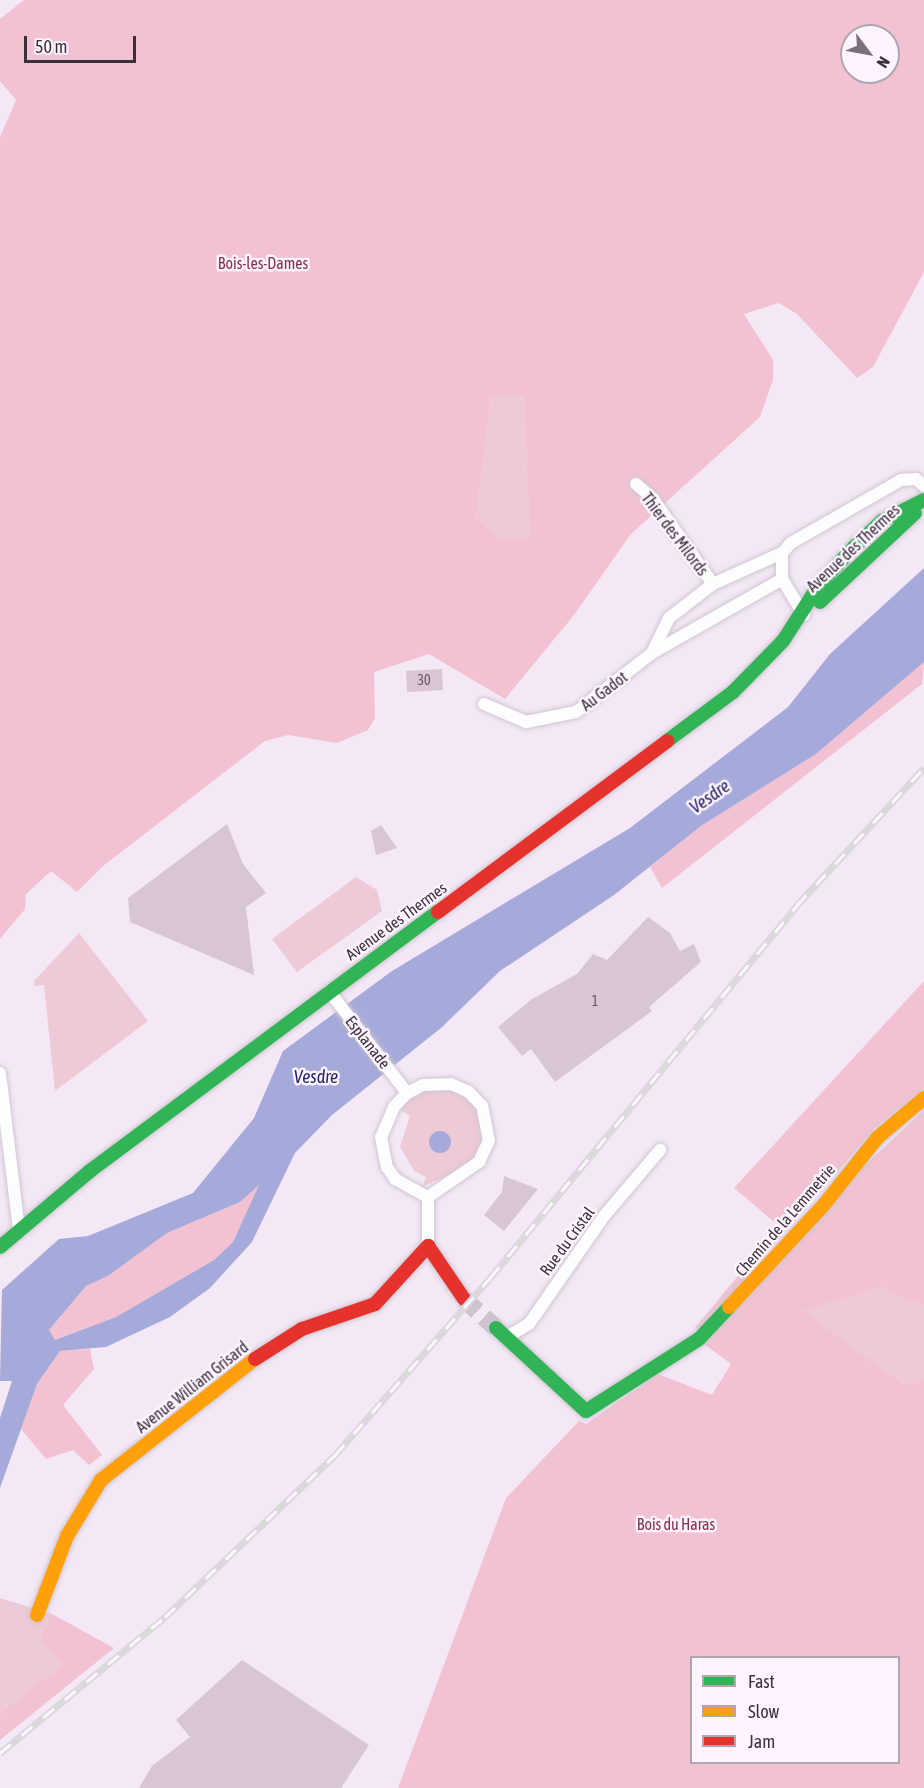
<!DOCTYPE html>
<html>
<head>
<meta charset="utf-8">
<style>
	body { margin:0 }
	#map { position:relative; width:924px; height:1788px; overflow:hidden; background:#f4e8f6; font-family:"Asap Condensed",sans-serif }
	div>[style] { position:absolute }
	[style*='--x'] { left:calc(var(--x)*1px); top:calc(var(--y)*1px); width:calc(var(--w)*1px); rotate:calc(var(--a)*1deg) }
	.green>* { inset:0; background:#eec9d6 }
	.forest>* { inset:0; background:#f2c2d2 }
	.water>* { inset:0; background:#a6aada }
	.round { border-radius:50% }
	.building>* { inset:0; background:#d8c6d4 }
	.secondary-tunnel>* { height:18px; margin-top:-9px; transform-origin:0; background:repeating-linear-gradient(90deg,#cfc3d0 0 18px,transparent 0 27px) }
	.roads { filter:drop-shadow(0 0 2px #cfc6d1) drop-shadow(0 0 2px #cfc6d1) }
	.street>* { height:12px; margin:-6px; padding:0 6px; transform-origin:6px; border-radius:6px; background:#fdfcfe }
	.fast>* { height:14px; margin:-7px; padding:0 7px; transform-origin:7px; border-radius:7px; background:#30b455 }
	.slow>* { height:14px; margin:-7px; padding:0 7px; transform-origin:7px; border-radius:7px; background:#ff9f0a }
	.jam>* { height:14px; margin:-7px; padding:0 7px; transform-origin:7px; border-radius:7px; background:#e5322d }
	.rail>* { height:7px; margin-top:-3.5px; transform-origin:0; background:repeating-linear-gradient(90deg,#fdf4ff 0 14px,#dbd8dc 0 28px); box-sizing:border-box; border-block:2px solid #dbd8dc }
	span { translate:-50% -50%; white-space:nowrap; text-align:center; line-height:1.15; -webkit-text-stroke:5px #fdf4ff; paint-order:stroke }
	.number-label { font-size:14px; color:#615660 }
	.number-label span { -webkit-text-stroke-width:0 }
	.park-label { font-size:16px; color:#882f4a }
	.street-label { font-size:16px; color:#39303a }
	.water-label { font-size:18px; color:#24236d; font-style:italic }
	.legend { position:absolute; left:690px; top:1656px; width:210px; height:108px; box-sizing:border-box; background:#fdf4ff; border:2px solid #afa6b0; margin:0; padding:8px 10px; list-style:none; font-size:18px; color:#39303a }
	.legend li { display:flex; align-items:center; gap:12px; height:30px }
	.legend b { width:30px; border:2px solid #afa6b0 }
	.north { position:absolute; left:840px; top:24px; width:60px; height:60px; box-sizing:border-box; background:#fdf4ff; border:2px solid #afa6b0; border-radius:50%; rotate:122deg; font-size:16px; font-weight:700; line-height:24px; text-align:center; color:#39303a }
	.north::after { content:''; display:block; margin:auto; width:21px; height:27px; background:#7a707c; clip-path:polygon(50% 0,100% 100%,50% 72%,0 100%) }
	.scale { position:absolute; left:24px; top:36px; width:112px; height:27px; box-sizing:border-box; border:3px solid #39303a; border-top:0; padding-left:8px; font-size:18px; line-height:21px; white-space:nowrap; color:#39303a; -webkit-text-stroke:4px #fdf4ff; paint-order:stroke }
</style>
</head>
<body>
<div id="map">
	<div class="green">
		<i style="clip-path:polygon(491px 395px,524px 395px,530px 538px,500px 539px,476px 518px)"></i>
		<i style="clip-path:polygon(356px 877px,377px 890px,382px 911px,297px 972px,272px 939px)"></i>
		<i style="clip-path:polygon(79px 933px,148px 1021px,55px 1091px,44px 985px,34px 986px,34px 981px)"></i>
		<i style="clip-path:polygon(443px 1088px,463px 1093px,478px 1108px,483px 1143px,476px 1158px,462px 1169px,422px 1187px,426px 1177px,414px 1171px,400px 1147px,410px 1116px,398px 1108px,427px 1089px)"></i>
		<i style="clip-path:polygon(879px 1287px,924px 1306px,924px 1381px,903px 1384px,802px 1311px)"></i>
		<i style="clip-path:polygon(0 1598px,52px 1614px,40px 1637px,64px 1665px,0 1713px)"></i>
	</div>
	<div class="forest">
		<i style="clip-path:polygon(evenodd,24px 0,924px 0,924px 272px,873px 367px,857px 378px,797px 314px,779px 303px,744px 314px,773px 360px,773px 380px,760px 417px,631px 534px,574px 615px,505px 699px,429px 654px,374px 672px,375px 718px,368px 730px,337px 743px,288px 735px,265px 741px,103px 866px,77px 892px,51px 871px,26px 894px,25px 909px,0 939px,0 137px,16px 100px,0 81px,0 19px,24px 0,852px 36px,888px 36px,888px 72px,852px 72px,852px 36px,24px 0,491px 395px,524px 396px,530px 538px,500px 539px,476px 518px,491px 395px)"></i>
		<i style="clip-path:polygon(924px 662px,922px 684px,662px 888px,650px 867px,701px 826px,816px 754px)"></i>
		<i style="clip-path:polygon(924px 981px,924px 1088px,875px 1128px,700px 1331px,695px 1328px,779px 1226px,734px 1188px)"></i>
		<i style="clip-path:polygon(evenodd,924px 1110px,924px 1306px,879px 1287px,803px 1311px,903px 1384px,924px 1381px,924px 1788px,398px 1788px,506px 1498px,579px 1421px,586px 1424px,658px 1374px,712px 1395px,731px 1364px,704px 1344px,862px 1168px,924px 1110px,692px 1658px,898px 1658px,898px 1762px,692px 1762px,692px 1658px)"></i>
		<i style="clip-path:polygon(260px 1184px,233px 1242px,214px 1260px,116px 1317px,55px 1340px,49px 1330px,86px 1286px,108px 1276px,167px 1233px,240px 1202px)"></i>
		<i style="clip-path:polygon(90px 1349px,94px 1369px,63px 1405px,102px 1455px,89px 1465px,73px 1450px,46px 1459px,21px 1429px,37px 1384px,60px 1351px)"></i>
		<i style="clip-path:polygon(52px 1614px,114px 1648px,0 1740px,0 1713px,63px 1665px,40px 1637px)"></i>
	</div>
	<div class="water">
		<i style="clip-path:polygon(evenodd,924px 568px,924px 662px,816px 754px,701px 826px,614px 895px,500px 971px,441px 1028px,332px 1115px,295px 1153px,252px 1242px,210px 1288px,170px 1317px,106px 1347px,60px 1351px,37px 1384px,0 1488px,0 1418px,12px 1381px,0 1381px,2px 1290px,59px 1239px,88px 1236px,193px 1193px,254px 1118px,283px 1051px,392px 971px,630px 828px,788px 707px,830px 654px,924px 568px,259px 1185px,233px 1242px,214px 1260px,116px 1317px,55px 1340px,49px 1330px,86px 1286px,108px 1276px,167px 1233px,240px 1202px,259px 1185px)"></i>
		<i class="round" style="left:429px;top:1131px;width:22px;height:22px"></i>
	</div>
	<div class="building">
		<i style="clip-path:polygon(442px 669px,443px 690px,407px 692px,406px 671px)"></i>
		<i style="clip-path:polygon(227px 824px,243px 864px,266px 893px,246px 907px,254px 975px,130px 922px,128px 898px)"></i>
		<i style="clip-path:polygon(381px 825px,397px 848px,376px 855px,371px 831px)"></i>
		<i style="clip-path:polygon(648px 917px,670px 933px,680px 951px,694px 944px,701px 962px,649px 1007px,652px 1011px,555px 1082px,531px 1049px,522px 1056px,498px 1027px,532px 999px,577px 974px,593px 954px,607px 960px)"></i>
		<i style="clip-path:polygon(504px 1176px,538px 1189px,504px 1231px,484px 1215px,502px 1192px)"></i>
		<i style="clip-path:polygon(242px 1660px,369px 1745px,341px 1788px,139px 1788px,152px 1766px,190px 1737px,176px 1720px)"></i>
	</div>
	<div class="secondary-tunnel">
		<i style="--x:464;--y:1299;--w:43;--a:42.2"></i>
	</div>
	<div class="roads">
		<div class="street">
			<i style="--x:636;--y:484;--w:23;--a:41"></i>
			<i style="--x:653;--y:499;--w:104;--a:54.8"></i>
			<i style="--x:804;--y:615;--w:42;--a:-121.4"></i>
			<i style="--x:782;--y:579;--w:26;--a:-90"></i>
			<i style="--x:782;--y:553;--w:13;--a:-48"></i>
			<i style="--x:791;--y:543;--w:127;--a:-29.8"></i>
			<i style="--x:901;--y:480;--w:15;--a:-4"></i>
			<i style="--x:916;--y:479;--w:11;--a:41"></i>
			<i style="--x:652;--y:653;--w:39;--a:-64"></i>
			<i style="--x:669;--y:618;--w:56;--a:-37.7"></i>
			<i style="--x:713;--y:584;--w:76;--a:-24.2"></i>
			<i style="--x:484;--y:704;--w:46;--a:23.2"></i>
			<i style="--x:526;--y:722;--w:51;--a:-11.3"></i>
			<i style="--x:576;--y:712;--w:96;--a:-37.8"></i>
			<i style="--x:652;--y:653;--w:150;--a:-29.6"></i>
			<i style="--x:329;--y:991;--w:128;--a:52.6"></i>
			<i style="--x:0;--y:1073;--w:158;--a:83.1"></i>
			<i style="--x:428;--y:1246;--w:49;--a:-90"></i>
			<i style="--x:428;--y:1197;--w:62;--a:-34.5"></i>
			<i style="--x:479;--y:1162;--w:23;--a:-65"></i>
			<i style="--x:489;--y:1141;--w:36;--a:-101"></i>
			<i style="--x:482;--y:1106;--w:19;--a:-133"></i>
			<i style="--x:469;--y:1092;--w:20;--a:-156"></i>
			<i style="--x:451;--y:1084;--w:28;--a:178"></i>
			<i style="--x:423;--y:1085;--w:18;--a:153"></i>
			<i style="--x:407;--y:1093;--w:19;--a:133"></i>
			<i style="--x:394;--y:1107;--w:33;--a:113"></i>
			<i style="--x:381;--y:1137;--w:31;--a:79"></i>
			<i style="--x:387;--y:1167;--w:14;--a:56"></i>
			<i style="--x:395;--y:1179;--w:38;--a:29"></i>
			<i style="--x:507;--y:1337;--w:26;--a:-31"></i>
			<i style="--x:529;--y:1324;--w:131;--a:-55.2"></i>
			<i style="--x:604;--y:1216;--w:87;--a:-49.7"></i>
		</div>
		<div class="fast">
			<i style="--x:820;--y:602;--w:130;--a:-43.1"></i>
			<i style="--x:667;--y:741;--w:82;--a:-36.6"></i>
			<i style="--x:733;--y:692;--w:71;--a:-45.6"></i>
			<i style="--x:783;--y:641;--w:67;--a:-57.3"></i>
			<i style="--x:819;--y:585;--w:52;--a:-47.4"></i>
			<i style="--x:854;--y:547;--w:38;--a:-43"></i>
			<i style="--x:882;--y:521;--w:47;--a:-26.6"></i>
			<i style="--x:0;--y:1247;--w:118;--a:-40.2"></i>
			<i style="--x:90;--y:1171;--w:434;--a:-36.7"></i>
			<i style="--x:496;--y:1328;--w:122;--a:42.7"></i>
			<i style="--x:586;--y:1411;--w:134;--a:-32.5"></i>
			<i style="--x:699;--y:1339;--w:44;--a:-46.8"></i>
		</div>
		<div class="slow">
			<i style="--x:729;--y:1307;--w:138;--a:-47.1"></i>
			<i style="--x:823;--y:1206;--w:87;--a:-51.5"></i>
			<i style="--x:877;--y:1138;--w:62;--a:-40.4"></i>
			<i style="--x:37;--y:1615;--w:85;--a:-69.2"></i>
			<i style="--x:67;--y:1536;--w:66;--a:-58.7"></i>
			<i style="--x:101;--y:1480;--w:196;--a:-38.2"></i>
		</div>
		<div class="jam">
			<i style="--x:438;--y:912;--w:286;--a:-36.7"></i>
			<i style="--x:255;--y:1359;--w:56;--a:-32.6"></i>
			<i style="--x:302;--y:1329;--w:77;--a:-18.9"></i>
			<i style="--x:375;--y:1304;--w:79;--a:-47.6"></i>
			<i style="--x:428;--y:1246;--w:64;--a:55.8"></i>
		</div>
	</div>
	<div class="rail">
		<i style="--x:0;--y:1753;--w:214;--a:-39.5"></i>
		<i style="--x:165;--y:1617;--w:235;--a:-43.6"></i>
		<i style="--x:335;--y:1455;--w:235;--a:-48.8"></i>
		<i style="--x:490;--y:1278;--w:483;--a:-50.5"></i>
		<i style="--x:797;--y:905;--w:187;--a:-47.2"></i>
	</div>
	<div class="number-label">
		<span style="left:424px;top:680px">30</span>
		<span style="left:595px;top:1001px">1</span>
	</div>
	<div class="park-label">
		<span style="left:263px;top:263px">Bois-les-Dames</span>
		<span style="left:676px;top:1524px">Bois du Haras</span>
	</div>
	<div class="street-label">
		<span style="left:675px;top:534px;rotate:53deg">Thier des Milords</span>
		<span style="left:853px;top:548px;rotate:-43deg">Avenue des Thermes</span>
		<span style="left:604px;top:691px;rotate:-37deg">Au Gadot</span>
		<span style="left:396px;top:921px;rotate:-36deg">Avenue des Thermes</span>
		<span style="left:368px;top:1042px;rotate:52deg">Esplanade</span>
		<span style="left:785px;top:1220px;rotate:-49deg">Chemin de la Lemmetrie</span>
		<span style="left:567px;top:1241px;rotate:-54deg">Rue du Cristal</span>
		<span style="left:192px;top:1387px;rotate:-38deg">Avenue William Grisard</span>
	</div>
	<div class="water-label">
		<span style="left:710px;top:797px;rotate:-35deg">Vesdre</span>
		<span style="left:316px;top:1077px">Vesdre</span>
	</div>
	<ul class="legend">
	<li><b style="height:8px;background:#30b455"></b>Fast</li>
	<li><b style="height:8px;background:#ff9f0a"></b>Slow</li>
	<li><b style="height:8px;background:#e5322d"></b>Jam</li>
	</ul>
	<div class="north">N</div>
	<div class="scale">50 m</div>
</div>
</body>
</html>
